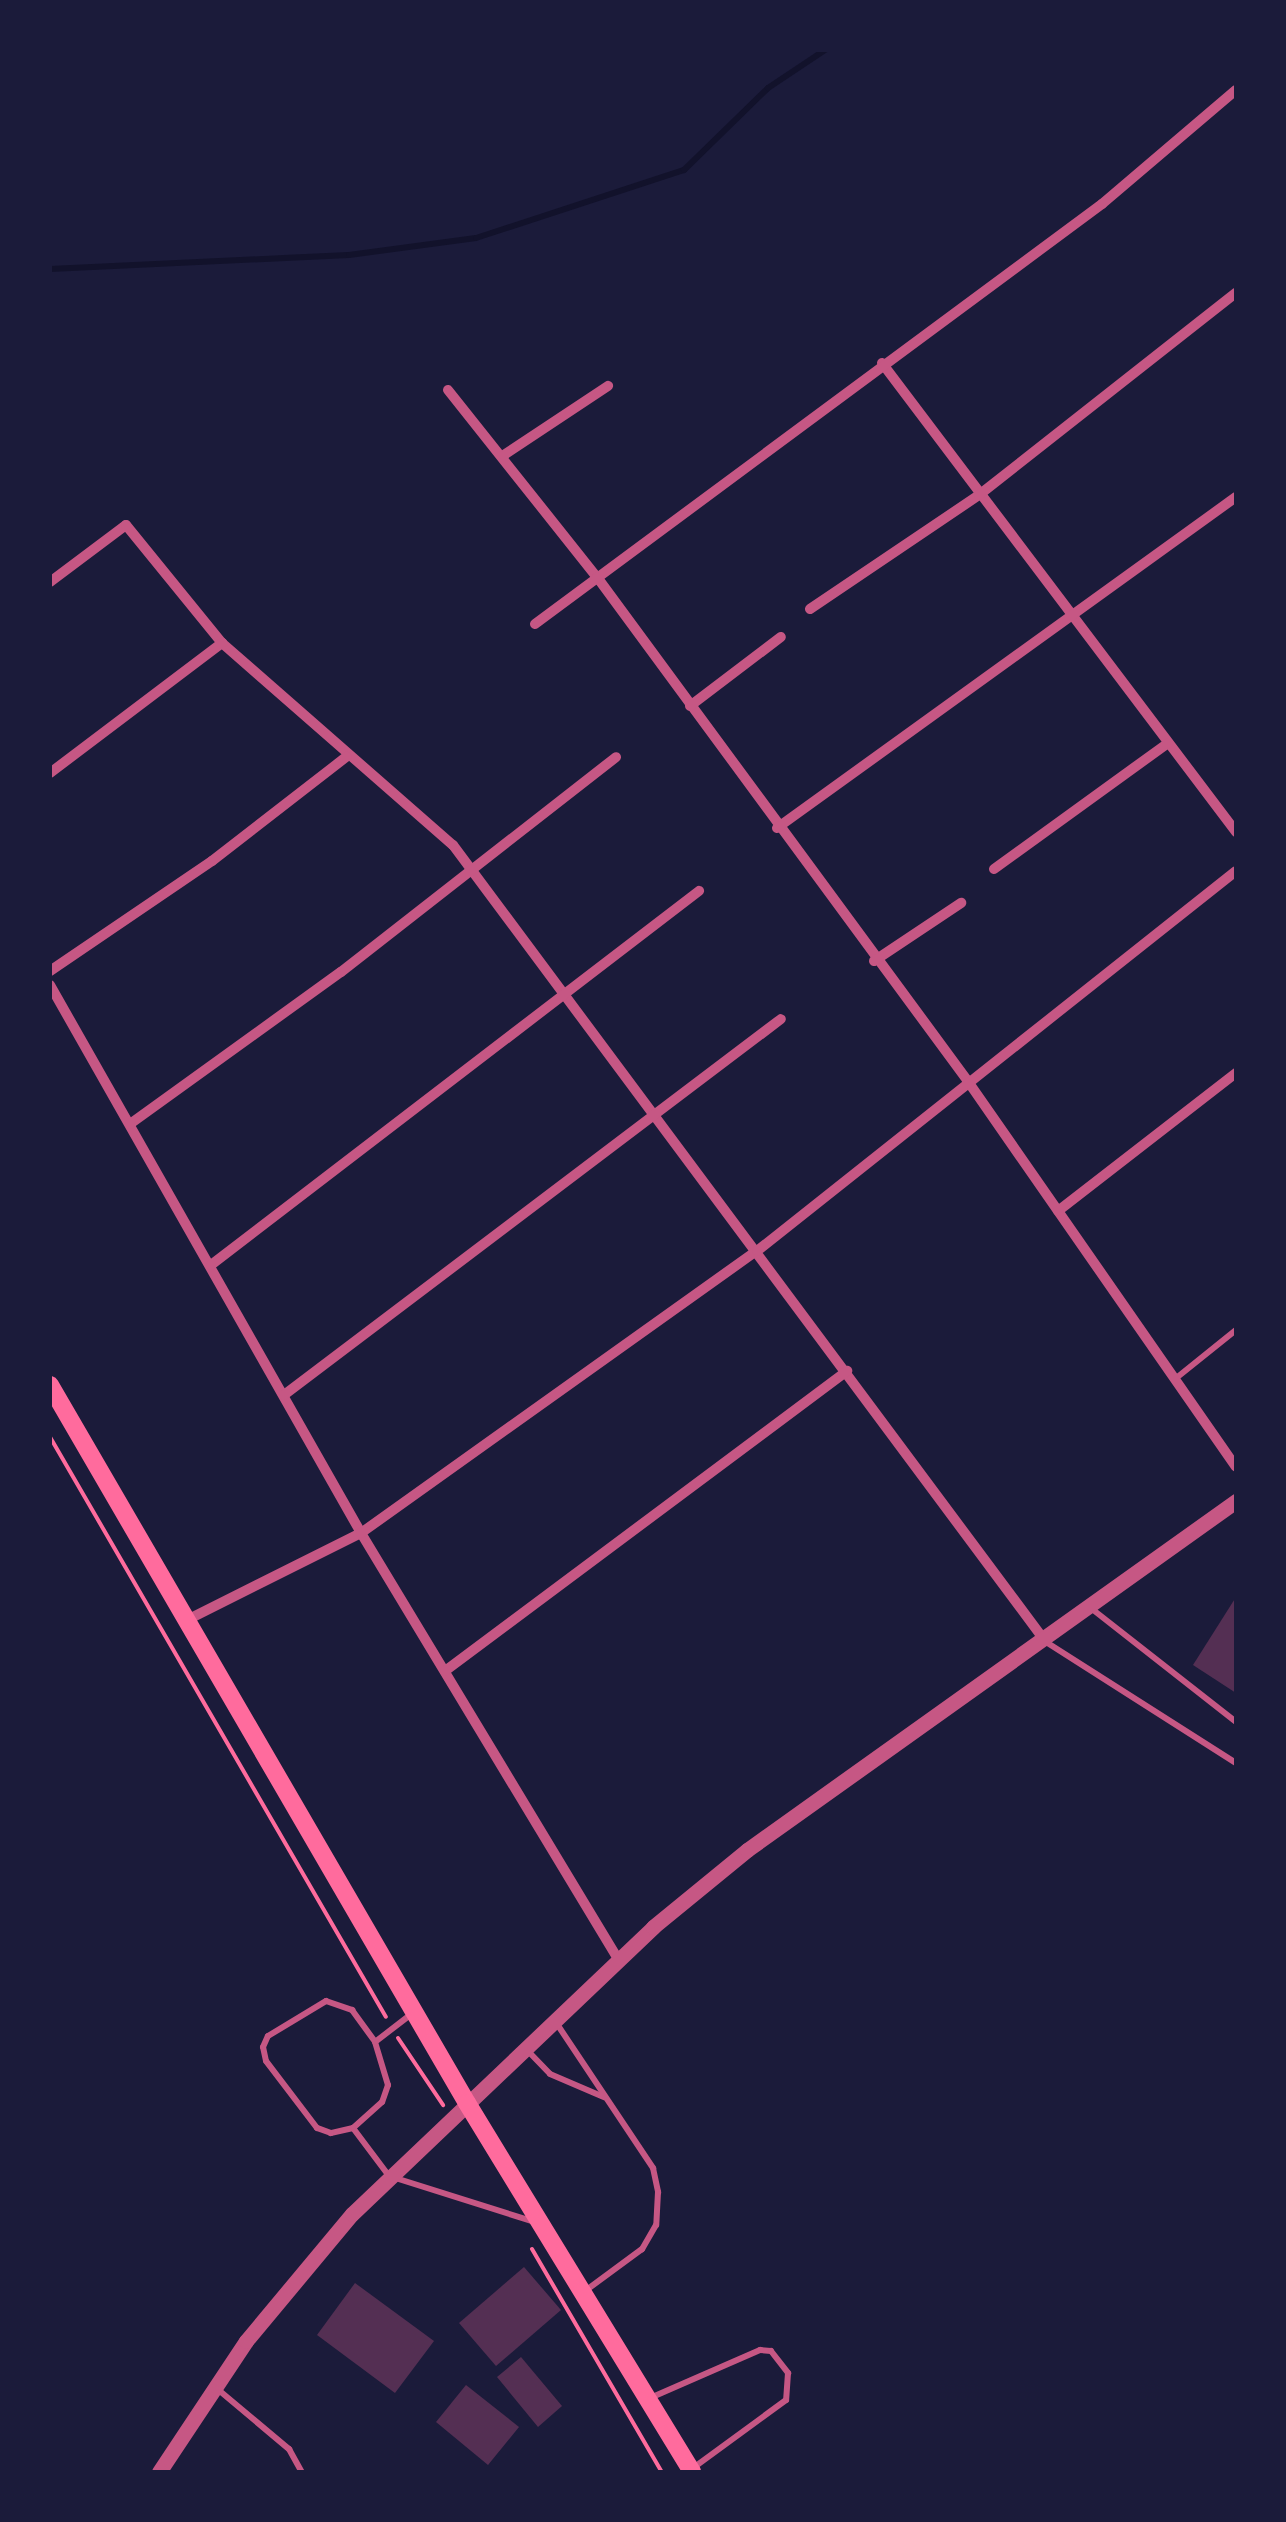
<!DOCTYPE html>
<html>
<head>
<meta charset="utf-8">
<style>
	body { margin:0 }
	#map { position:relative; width:1286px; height:2522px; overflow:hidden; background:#1b1b3a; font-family:Rubik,sans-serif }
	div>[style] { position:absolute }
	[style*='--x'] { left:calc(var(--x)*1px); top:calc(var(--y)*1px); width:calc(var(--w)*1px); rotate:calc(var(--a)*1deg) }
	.stream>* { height:6px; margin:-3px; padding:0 3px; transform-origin:3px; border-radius:3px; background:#12122b }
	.building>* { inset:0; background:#542f53 }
	.path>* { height:4px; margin:-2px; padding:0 2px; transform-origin:2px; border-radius:2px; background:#ff6b9d }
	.service>* { height:6px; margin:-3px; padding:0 3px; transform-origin:3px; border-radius:3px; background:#c65784 }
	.minor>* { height:10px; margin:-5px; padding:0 5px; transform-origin:5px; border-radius:5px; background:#c65784 }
	.tertiary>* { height:15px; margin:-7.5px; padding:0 7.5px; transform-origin:7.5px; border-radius:7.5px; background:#c65784 }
	.secondary>* { height:18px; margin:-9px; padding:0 9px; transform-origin:9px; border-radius:9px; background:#ff6b9d }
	span { translate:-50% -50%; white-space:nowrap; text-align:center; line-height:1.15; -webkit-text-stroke:8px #1b1b3a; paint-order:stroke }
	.frame { position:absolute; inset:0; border:52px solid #1b1b3a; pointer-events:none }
</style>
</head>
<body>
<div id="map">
	<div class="stream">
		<i style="--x:50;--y:269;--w:299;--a:-2.7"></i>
		<i style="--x:349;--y:255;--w:128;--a:-7.6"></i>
		<i style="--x:476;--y:238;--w:219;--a:-18.1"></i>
		<i style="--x:684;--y:170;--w:117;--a:-44.3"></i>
		<i style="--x:768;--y:88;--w:69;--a:-33.7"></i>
	</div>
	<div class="building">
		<i style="clip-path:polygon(1236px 1597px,1236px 1693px,1193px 1665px)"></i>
		<i style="clip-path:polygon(524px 2267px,561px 2310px,496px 2366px,459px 2323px)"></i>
		<i style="clip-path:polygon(355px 2283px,434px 2341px,395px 2393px,317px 2335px)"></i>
		<i style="clip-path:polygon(521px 2357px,562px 2406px,538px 2427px,497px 2377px)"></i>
		<i style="clip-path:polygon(466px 2385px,519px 2427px,488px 2465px,436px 2422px)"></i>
	</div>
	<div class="path">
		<i style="--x:50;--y:1437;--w:670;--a:59.92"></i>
		<i style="--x:398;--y:2038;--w:81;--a:56.1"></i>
		<i style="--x:532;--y:2249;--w:258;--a:59.8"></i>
	</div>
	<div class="service">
		<i style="--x:1175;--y:1379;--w:78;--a:-38.8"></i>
		<i style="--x:1092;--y:1609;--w:183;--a:38.1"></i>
		<i style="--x:1046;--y:1642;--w:225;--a:32.5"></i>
		<i style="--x:414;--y:2012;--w:49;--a:142.4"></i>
		<i style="--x:375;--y:2042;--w:45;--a:73.2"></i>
		<i style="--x:388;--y:2085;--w:18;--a:109"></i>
		<i style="--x:382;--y:2102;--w:39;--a:138"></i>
		<i style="--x:353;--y:2128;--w:60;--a:53.1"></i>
		<i style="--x:389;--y:2176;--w:150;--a:17.5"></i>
		<i style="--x:555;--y:2021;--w:177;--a:56.3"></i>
		<i style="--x:653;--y:2168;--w:25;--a:78"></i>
		<i style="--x:658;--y:2192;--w:33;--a:93"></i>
		<i style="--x:656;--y:2225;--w:28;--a:120"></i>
		<i style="--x:642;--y:2249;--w:71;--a:143.6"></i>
		<i style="--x:527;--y:2050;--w:33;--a:46"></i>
		<i style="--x:550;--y:2074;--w:59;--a:23.1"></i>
		<i style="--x:353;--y:2128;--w:23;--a:167"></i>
		<i style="--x:331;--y:2133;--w:15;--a:-160"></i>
		<i style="--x:317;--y:2128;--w:84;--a:-127.3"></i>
		<i style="--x:266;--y:2061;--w:14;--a:-102"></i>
		<i style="--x:263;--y:2047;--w:12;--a:-66"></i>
		<i style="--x:268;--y:2036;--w:68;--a:-31.1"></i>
		<i style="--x:326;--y:2001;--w:28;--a:19"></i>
		<i style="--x:352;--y:2010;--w:39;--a:54"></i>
		<i style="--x:215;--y:2387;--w:97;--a:40"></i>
		<i style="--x:289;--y:2449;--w:26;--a:61"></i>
		<i style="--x:650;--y:2398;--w:120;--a:-23.6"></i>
		<i style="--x:760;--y:2350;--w:11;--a:5"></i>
		<i style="--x:771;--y:2351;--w:28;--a:52"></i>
		<i style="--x:788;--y:2373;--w:27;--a:94"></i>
		<i style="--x:786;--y:2400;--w:115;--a:143.8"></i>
	</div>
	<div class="minor">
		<i style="--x:882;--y:363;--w:588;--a:52.95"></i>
		<i style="--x:448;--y:390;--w:239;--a:51.5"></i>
		<i style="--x:597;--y:577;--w:624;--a:53.66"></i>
		<i style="--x:967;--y:1080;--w:471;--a:55.2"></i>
		<i style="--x:504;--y:455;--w:125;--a:-33.6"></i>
		<i style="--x:50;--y:582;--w:95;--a:-36.9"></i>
		<i style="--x:126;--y:525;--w:152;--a:50.9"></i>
		<i style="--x:222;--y:643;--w:307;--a:41.2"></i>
		<i style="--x:453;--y:845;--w:992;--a:53.36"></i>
		<i style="--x:810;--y:609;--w:204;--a:-34"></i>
		<i style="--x:979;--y:495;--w:327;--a:-38.2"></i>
		<i style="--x:535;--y:624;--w:706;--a:-36.53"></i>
		<i style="--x:1102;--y:204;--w:176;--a:-40.4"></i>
		<i style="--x:690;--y:706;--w:114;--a:-37.2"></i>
		<i style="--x:50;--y:773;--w:216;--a:-37.1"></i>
		<i style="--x:777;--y:828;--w:566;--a:-35.8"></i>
		<i style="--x:994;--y:869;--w:215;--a:-35.9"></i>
		<i style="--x:874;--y:961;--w:105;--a:-33.7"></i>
		<i style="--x:50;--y:971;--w:196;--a:-34.2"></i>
		<i style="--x:212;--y:861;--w:170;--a:-37.8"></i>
		<i style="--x:50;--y:985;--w:630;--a:60.42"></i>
		<i style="--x:361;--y:1533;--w:499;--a:58.9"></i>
		<i style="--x:130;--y:1124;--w:260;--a:-35.8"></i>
		<i style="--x:341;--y:972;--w:349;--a:-38"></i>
		<i style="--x:1058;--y:1211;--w:225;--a:-37.8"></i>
		<i style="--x:211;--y:1265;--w:615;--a:-37.47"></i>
		<i style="--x:284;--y:1395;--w:623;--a:-37.11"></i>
		<i style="--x:187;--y:1620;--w:195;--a:-26.6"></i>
		<i style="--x:361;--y:1533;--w:486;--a:-35.5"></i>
		<i style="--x:757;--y:1251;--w:611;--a:-38.43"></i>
		<i style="--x:445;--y:1671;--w:502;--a:-36.73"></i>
	</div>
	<div class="tertiary">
		<i style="--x:159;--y:2472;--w:157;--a:-56.4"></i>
		<i style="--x:246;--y:2341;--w:165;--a:-50.2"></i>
		<i style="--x:352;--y:2214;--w:416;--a:-43.6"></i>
		<i style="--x:653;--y:1927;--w:122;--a:-39.3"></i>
		<i style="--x:747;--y:1850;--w:601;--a:-35.52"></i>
	</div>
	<div class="secondary">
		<i style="--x:50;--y:1385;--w:830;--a:59.85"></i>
		<i style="--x:467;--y:2103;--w:432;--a:58.6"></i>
	</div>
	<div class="frame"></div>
</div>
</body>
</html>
